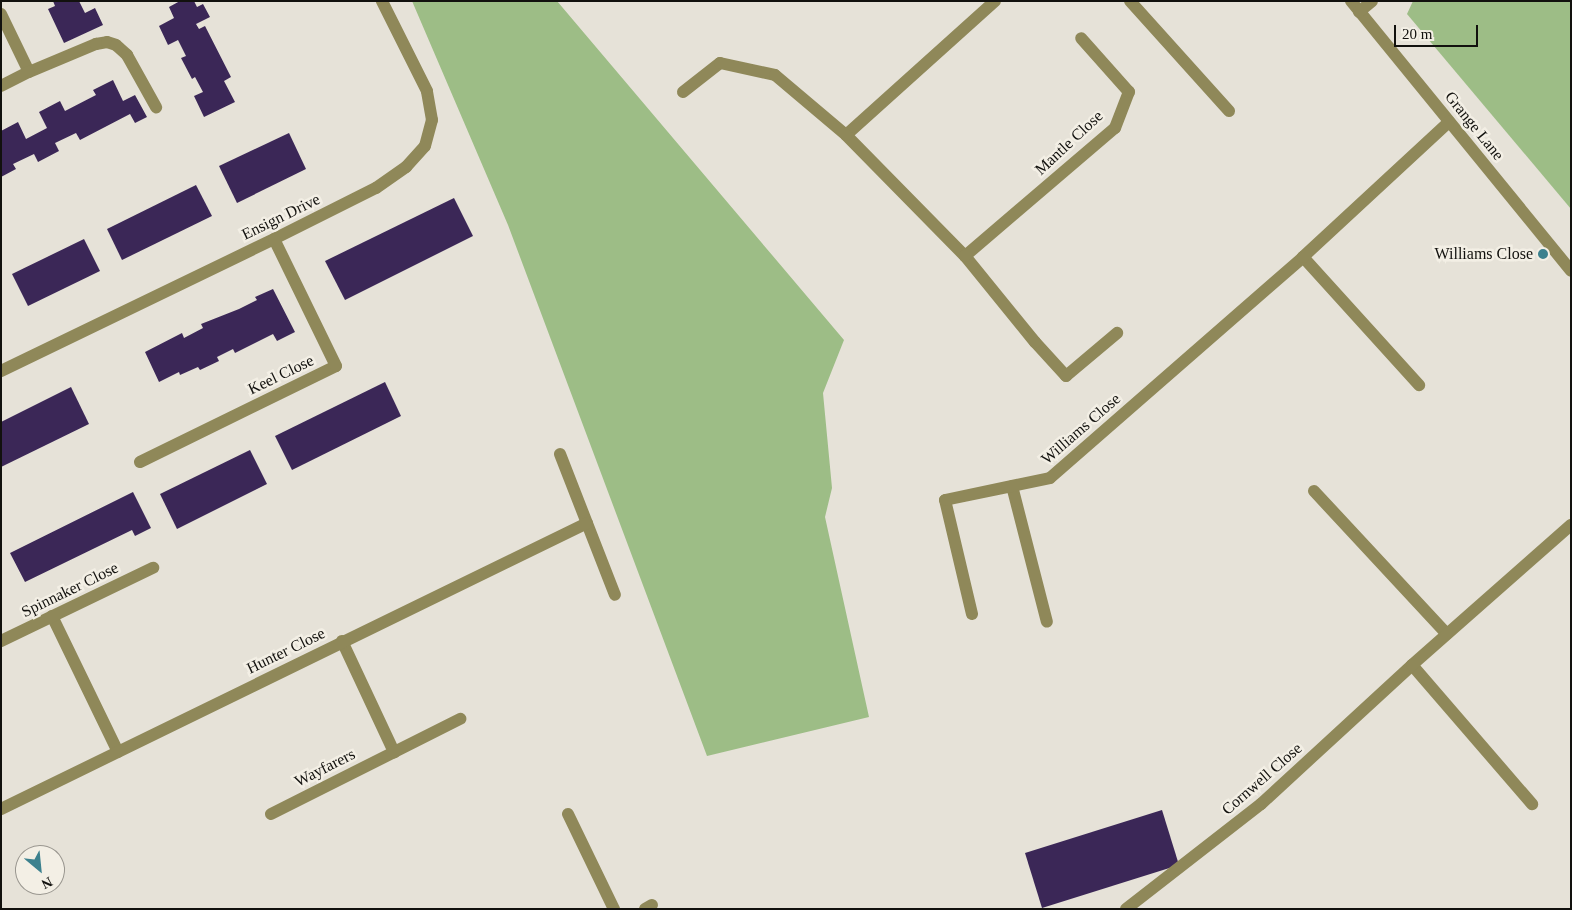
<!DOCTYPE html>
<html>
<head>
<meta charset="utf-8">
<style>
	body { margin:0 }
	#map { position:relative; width:1572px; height:910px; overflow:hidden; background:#e6e2d8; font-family:"Times New Roman",serif }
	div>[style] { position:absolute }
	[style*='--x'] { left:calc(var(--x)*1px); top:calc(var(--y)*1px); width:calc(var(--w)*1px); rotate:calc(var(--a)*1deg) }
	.green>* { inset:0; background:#9dbd86 }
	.building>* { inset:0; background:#3b2757 }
	.service>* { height:12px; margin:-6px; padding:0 6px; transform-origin:6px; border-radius:6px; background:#8f8859 }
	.minor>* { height:12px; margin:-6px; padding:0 6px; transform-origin:6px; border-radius:6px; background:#8f8859 }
	.dots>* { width:14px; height:14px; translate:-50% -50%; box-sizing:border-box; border:2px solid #f3efe5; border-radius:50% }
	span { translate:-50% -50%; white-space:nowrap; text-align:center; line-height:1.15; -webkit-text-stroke:5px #f3efe5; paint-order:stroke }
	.street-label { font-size:16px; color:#12110e }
	.poi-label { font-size:16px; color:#12110e }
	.right { translate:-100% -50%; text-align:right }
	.frame { position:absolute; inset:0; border:2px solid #12110e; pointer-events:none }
	.north { position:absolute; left:15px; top:845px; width:50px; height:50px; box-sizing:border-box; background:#f3efe5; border:1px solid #99968f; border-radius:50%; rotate:152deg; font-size:14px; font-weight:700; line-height:20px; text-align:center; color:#12110e }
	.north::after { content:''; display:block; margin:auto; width:18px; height:22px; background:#3c818e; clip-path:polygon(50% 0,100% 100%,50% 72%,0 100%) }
	.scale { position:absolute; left:1394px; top:25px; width:84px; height:22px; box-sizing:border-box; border:2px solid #12110e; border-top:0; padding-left:6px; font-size:15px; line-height:18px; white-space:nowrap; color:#12110e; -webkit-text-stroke:4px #f3efe5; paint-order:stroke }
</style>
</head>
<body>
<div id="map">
	<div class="green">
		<i style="clip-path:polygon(412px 1px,557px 1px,844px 340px,823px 393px,832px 488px,825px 517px,869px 717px,707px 756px,508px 225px)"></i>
		<i style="clip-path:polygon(1413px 1px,1571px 1px,1571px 209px,1407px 14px)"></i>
	</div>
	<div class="building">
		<i style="clip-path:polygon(53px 1px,79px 1px,85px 13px,95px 8px,103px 25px,64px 43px,48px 9px,55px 6px)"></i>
		<i style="clip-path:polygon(180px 1px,194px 1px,197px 7px,203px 4px,210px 17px,196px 24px,199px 29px,205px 26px,231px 77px,224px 81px,235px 102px,204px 117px,194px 96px,203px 92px,195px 77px,192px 79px,181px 58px,186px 56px,178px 40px,168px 45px,159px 26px,174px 18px,169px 7px)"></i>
		<i style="clip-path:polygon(113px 80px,123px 101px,135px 95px,147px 117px,135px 123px,130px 114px,80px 140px,76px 133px,55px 143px,59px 151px,38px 162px,34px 154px,13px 164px,16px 169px,1px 177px,1px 131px,18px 122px,26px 139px,47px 128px,39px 112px,60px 101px,65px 111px,96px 95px,93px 90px)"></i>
		<i style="clip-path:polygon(289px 133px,306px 169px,237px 203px,219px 166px)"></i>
		<i style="clip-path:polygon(196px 185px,212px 216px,122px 260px,107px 229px)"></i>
		<i style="clip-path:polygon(454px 198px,473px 236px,345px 300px,325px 261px)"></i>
		<i style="clip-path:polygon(84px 239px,100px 271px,28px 306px,12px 274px)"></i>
		<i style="clip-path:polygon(273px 289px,295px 332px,277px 341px,273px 334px,235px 353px,233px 349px,217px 357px,219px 361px,200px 370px,198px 367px,180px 375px,179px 372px,159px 382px,145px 352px,182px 333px,184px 338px,203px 328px,201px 324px,239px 309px,257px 300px,255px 297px)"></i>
		<i style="clip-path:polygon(385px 382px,401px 416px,292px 470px,275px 436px)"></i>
		<i style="clip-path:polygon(71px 387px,89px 424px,1px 467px,1px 422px)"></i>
		<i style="clip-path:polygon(250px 450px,267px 484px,177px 529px,160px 494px)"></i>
		<i style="clip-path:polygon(133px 492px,151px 528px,135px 536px,132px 530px,25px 582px,10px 553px)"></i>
		<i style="clip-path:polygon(1162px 810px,1179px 865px,1042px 908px,1025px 853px)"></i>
	</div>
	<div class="service">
		<i style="--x:1130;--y:1;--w:148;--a:48"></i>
		<i style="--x:1035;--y:342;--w:46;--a:47.6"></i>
		<i style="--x:1066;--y:376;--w:67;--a:-40.1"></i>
		<i style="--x:1012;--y:486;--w:140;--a:75.6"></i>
		<i style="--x:1314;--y:491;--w:195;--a:47.1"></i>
	</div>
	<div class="minor">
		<i style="--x:995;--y:1;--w:200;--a:138"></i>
		<i style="--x:846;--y:135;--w:170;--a:45.5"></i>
		<i style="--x:965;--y:256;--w:111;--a:50.9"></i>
		<i style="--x:1351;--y:1;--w:348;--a:50.8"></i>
		<i style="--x:1359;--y:12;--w:17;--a:-40"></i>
		<i style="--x:1;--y:14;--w:64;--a:64.2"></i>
		<i style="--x:29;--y:72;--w:73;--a:-22.7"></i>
		<i style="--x:96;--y:44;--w:11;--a:-10"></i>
		<i style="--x:107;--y:42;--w:9;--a:18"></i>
		<i style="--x:116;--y:45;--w:15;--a:42"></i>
		<i style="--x:127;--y:55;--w:60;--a:60.9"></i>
		<i style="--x:1;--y:86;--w:31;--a:-27"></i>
		<i style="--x:683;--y:92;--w:47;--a:-38.1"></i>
		<i style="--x:720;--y:63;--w:56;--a:12.3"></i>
		<i style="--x:775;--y:75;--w:93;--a:40.2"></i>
		<i style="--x:965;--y:256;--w:197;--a:-40.5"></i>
		<i style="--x:1115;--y:128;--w:39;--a:-69"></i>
		<i style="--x:1129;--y:92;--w:72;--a:-131.6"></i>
		<i style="--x:1303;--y:257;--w:173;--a:47.8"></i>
		<i style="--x:1;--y:371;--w:303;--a:-25.8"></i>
		<i style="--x:274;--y:239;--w:114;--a:-26.6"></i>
		<i style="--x:376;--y:188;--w:37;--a:-35"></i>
		<i style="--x:406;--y:167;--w:28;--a:-48"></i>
		<i style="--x:425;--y:146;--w:27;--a:-75"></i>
		<i style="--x:432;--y:120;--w:29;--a:-100"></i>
		<i style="--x:427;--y:91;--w:101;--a:-116.6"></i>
		<i style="--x:560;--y:454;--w:151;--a:68.7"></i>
		<i style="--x:140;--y:462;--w:218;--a:-26.1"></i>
		<i style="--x:336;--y:366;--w:141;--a:-116"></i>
		<i style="--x:972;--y:614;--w:117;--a:-103.3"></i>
		<i style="--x:945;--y:500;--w:107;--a:-11.8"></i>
		<i style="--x:1050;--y:478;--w:336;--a:-41.1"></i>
		<i style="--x:1303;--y:257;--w:199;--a:-42.8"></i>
		<i style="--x:52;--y:616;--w:151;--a:64.1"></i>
		<i style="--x:1;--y:641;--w:169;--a:-25.7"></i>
		<i style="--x:342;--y:641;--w:123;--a:64.9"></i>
		<i style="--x:1412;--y:665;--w:184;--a:49.2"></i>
		<i style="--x:1;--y:809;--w:652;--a:-26.01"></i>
		<i style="--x:271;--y:814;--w:212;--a:-26.7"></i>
		<i style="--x:568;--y:814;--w:106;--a:64.2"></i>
		<i style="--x:645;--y:909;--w:8;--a:-30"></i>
		<i style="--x:1126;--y:909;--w:171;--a:-37.9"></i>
		<i style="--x:1261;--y:804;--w:205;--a:-42.6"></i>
		<i style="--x:1412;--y:665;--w:212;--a:-41.4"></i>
	</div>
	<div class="dots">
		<i style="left:1543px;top:254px;background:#3c818e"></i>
	</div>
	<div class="street-label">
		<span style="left:1474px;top:126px;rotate:51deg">Grange Lane</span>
		<span style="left:1069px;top:143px;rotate:-43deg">Mantle Close</span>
		<span style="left:281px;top:217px;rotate:-26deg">Ensign Drive</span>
		<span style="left:281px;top:375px;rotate:-26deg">Keel Close</span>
		<span style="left:1081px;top:429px;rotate:-41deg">Williams Close</span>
		<span style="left:70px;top:590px;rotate:-26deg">Spinnaker Close</span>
		<span style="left:286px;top:651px;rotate:-26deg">Hunter Close</span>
		<span style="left:325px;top:768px;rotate:-27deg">Wayfarers</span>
		<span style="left:1262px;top:779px;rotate:-41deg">Cornwell Close</span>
	</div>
	<div class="poi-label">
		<span class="right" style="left:1533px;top:254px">Williams Close</span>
	</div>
	<div class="frame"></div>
	<div class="north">N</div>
	<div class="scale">20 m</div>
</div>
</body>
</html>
